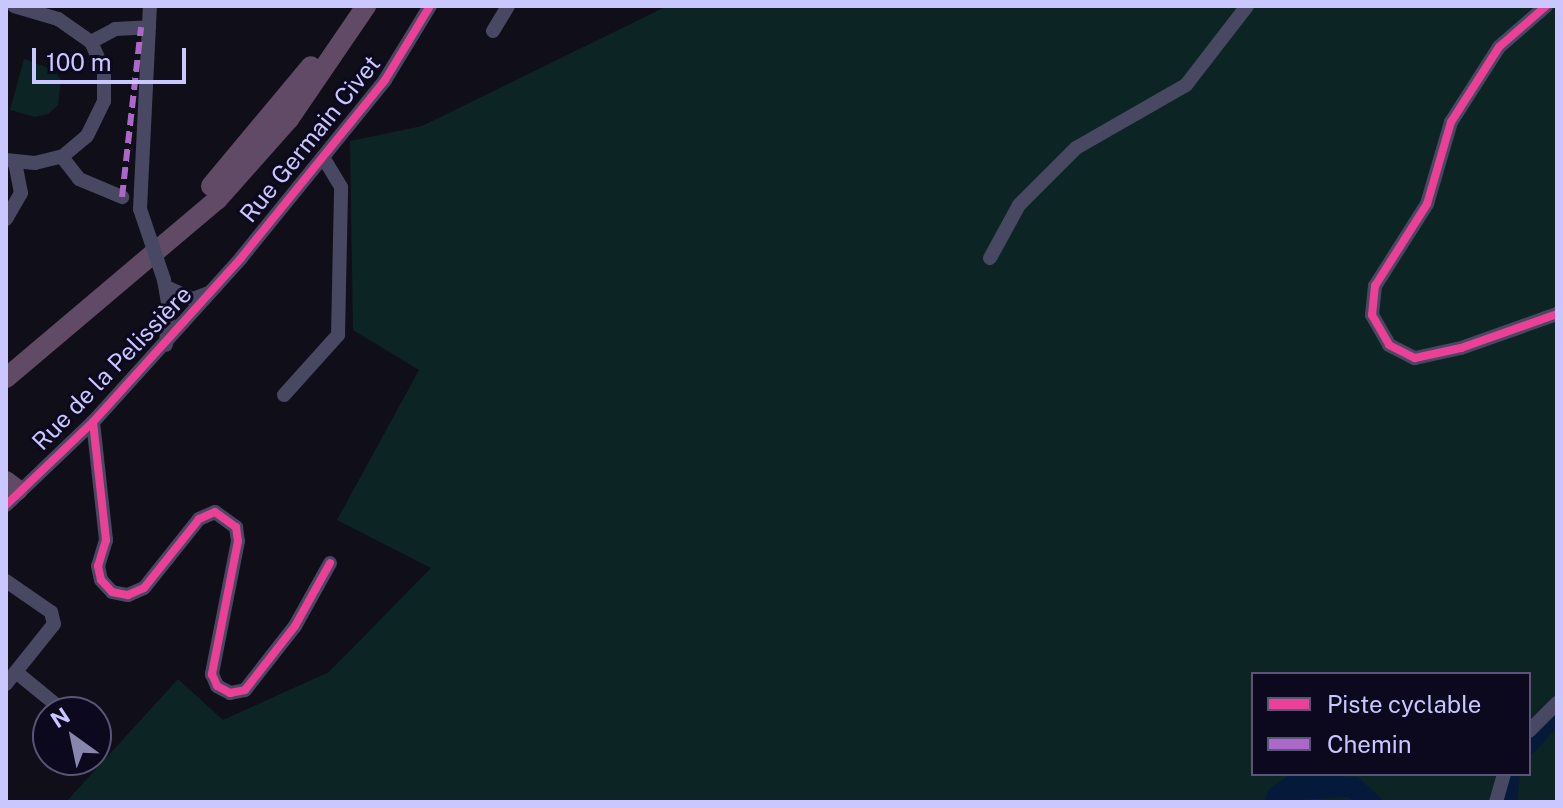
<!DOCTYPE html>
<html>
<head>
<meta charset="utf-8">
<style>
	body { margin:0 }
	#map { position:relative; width:1563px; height:808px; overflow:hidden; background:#100e19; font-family:"Public Sans",sans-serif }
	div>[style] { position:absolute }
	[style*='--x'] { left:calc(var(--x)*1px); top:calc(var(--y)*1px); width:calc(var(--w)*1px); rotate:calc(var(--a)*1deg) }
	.green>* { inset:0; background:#0d2424 }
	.water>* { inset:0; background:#051a3a }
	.river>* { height:18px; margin:-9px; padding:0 9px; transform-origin:9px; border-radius:9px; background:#051a3a }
	.minor>* { height:14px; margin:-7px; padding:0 7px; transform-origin:7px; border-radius:7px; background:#484863 }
	.highway>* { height:20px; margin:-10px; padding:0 10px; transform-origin:10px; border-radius:10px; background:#604a66 }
	.minor-bridge>* { height:14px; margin:-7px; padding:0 7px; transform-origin:7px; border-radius:7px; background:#484863 }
	.quiet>* { height:6px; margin-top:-3px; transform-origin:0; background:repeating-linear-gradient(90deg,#ac68c9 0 12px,transparent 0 18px) }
	.cycleway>* { height:8px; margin:-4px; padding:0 4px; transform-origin:4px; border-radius:4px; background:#ea4096 }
	span { translate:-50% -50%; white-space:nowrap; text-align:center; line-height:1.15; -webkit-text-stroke:6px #0c091e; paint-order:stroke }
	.street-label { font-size:24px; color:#cac6ff }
	.frame { position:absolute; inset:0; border:8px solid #cac6ff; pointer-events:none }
	.legend { position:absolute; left:1251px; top:672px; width:280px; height:104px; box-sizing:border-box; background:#0c091e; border:2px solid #585578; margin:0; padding:10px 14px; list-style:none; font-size:24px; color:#cac6ff }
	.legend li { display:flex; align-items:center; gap:16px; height:40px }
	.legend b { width:40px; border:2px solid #585578 }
	.north { position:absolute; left:32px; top:696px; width:80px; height:80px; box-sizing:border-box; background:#0c091e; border:2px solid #585578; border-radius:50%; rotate:327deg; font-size:22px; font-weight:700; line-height:32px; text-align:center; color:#cac6ff }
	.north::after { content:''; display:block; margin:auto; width:28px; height:36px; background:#8986ae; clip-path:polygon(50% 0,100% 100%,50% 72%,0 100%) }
	.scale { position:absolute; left:32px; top:48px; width:154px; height:36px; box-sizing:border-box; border:4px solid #cac6ff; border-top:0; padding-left:10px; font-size:24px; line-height:28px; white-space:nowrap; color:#cac6ff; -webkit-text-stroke:6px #0c091e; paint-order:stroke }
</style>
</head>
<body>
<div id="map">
	<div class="green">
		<i style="clip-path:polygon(evenodd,667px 6px,1557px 6px,1557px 802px,66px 802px,178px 679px,223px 720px,329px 672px,431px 568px,337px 520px,419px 370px,353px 330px,350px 141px,422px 126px,667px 6px,1253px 674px,1529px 674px,1529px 774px,1253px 774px,1253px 674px)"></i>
		<i style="clip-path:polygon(24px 59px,54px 70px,61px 80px,58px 105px,48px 114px,35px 117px,10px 110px)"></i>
	</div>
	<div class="water">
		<i style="clip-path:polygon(1291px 774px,1358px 777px,1385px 802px,1356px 802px,1347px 797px,1264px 802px,1270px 788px)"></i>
	</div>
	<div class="river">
		<i style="--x:1529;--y:745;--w:42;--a:-47.9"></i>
		<i style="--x:1508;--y:802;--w:28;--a:-84"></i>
	</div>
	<div class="minor">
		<i style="--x:1546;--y:6;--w:62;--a:138.9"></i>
		<i style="--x:1499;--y:47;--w:89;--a:122.6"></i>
		<i style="--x:1451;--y:122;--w:85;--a:106.3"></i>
		<i style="--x:1427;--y:204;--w:97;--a:122.4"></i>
		<i style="--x:1375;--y:286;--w:29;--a:96"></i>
		<i style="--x:1372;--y:315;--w:34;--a:60"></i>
		<i style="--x:1389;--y:345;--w:29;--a:27"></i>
		<i style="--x:1415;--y:358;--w:47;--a:-12.3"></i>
		<i style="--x:1461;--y:348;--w:102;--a:-19.5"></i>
		<i style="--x:493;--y:31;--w:29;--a:-59"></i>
		<i style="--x:91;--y:42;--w:27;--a:-28"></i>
		<i style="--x:115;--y:29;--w:34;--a:-3"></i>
		<i style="--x:62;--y:157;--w:28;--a:52"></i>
		<i style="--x:79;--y:179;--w:47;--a:22.7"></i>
		<i style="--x:6;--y:160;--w:29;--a:6"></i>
		<i style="--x:35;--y:163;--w:29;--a:-14"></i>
		<i style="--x:63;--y:156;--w:31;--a:-40"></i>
		<i style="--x:87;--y:136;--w:39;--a:-64"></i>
		<i style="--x:104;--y:101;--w:30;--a:-90"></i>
		<i style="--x:104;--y:71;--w:32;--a:-114"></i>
		<i style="--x:91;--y:42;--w:40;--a:-145.1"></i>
		<i style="--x:58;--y:19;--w:46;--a:-163.5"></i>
		<i style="--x:140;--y:209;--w:203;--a:-87.2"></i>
		<i style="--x:6;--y:219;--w:30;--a:-60"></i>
		<i style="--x:21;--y:193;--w:31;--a:-101"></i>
		<i style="--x:990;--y:258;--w:60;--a:-61.3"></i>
		<i style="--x:1019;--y:205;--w:81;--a:-45"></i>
		<i style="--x:1076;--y:148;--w:127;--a:-29.8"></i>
		<i style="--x:1186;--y:85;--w:100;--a:-52.3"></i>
		<i style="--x:164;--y:280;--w:29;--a:80"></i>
		<i style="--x:169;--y:309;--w:36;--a:95"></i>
		<i style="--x:168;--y:288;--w:27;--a:24"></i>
		<i style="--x:193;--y:299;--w:17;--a:-21"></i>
		<i style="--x:284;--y:395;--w:81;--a:-48"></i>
		<i style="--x:338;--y:335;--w:148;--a:-88.8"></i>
		<i style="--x:341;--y:187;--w:35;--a:-121"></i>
		<i style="--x:93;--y:422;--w:119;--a:83.7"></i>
		<i style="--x:106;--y:540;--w:27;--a:107"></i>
		<i style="--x:98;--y:566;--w:14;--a:78"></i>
		<i style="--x:101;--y:580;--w:16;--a:47"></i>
		<i style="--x:112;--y:592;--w:16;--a:11"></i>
		<i style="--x:128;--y:595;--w:17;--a:-24"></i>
		<i style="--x:144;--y:588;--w:88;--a:-51.4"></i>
		<i style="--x:199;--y:519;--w:17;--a:-24"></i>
		<i style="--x:215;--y:512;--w:26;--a:36"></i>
		<i style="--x:236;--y:527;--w:14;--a:82"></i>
		<i style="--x:238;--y:541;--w:136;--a:101.1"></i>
		<i style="--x:212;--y:674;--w:13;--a:67"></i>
		<i style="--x:217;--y:686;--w:15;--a:28"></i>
		<i style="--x:230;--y:693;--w:15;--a:-11"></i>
		<i style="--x:245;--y:690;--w:81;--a:-52"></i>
		<i style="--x:295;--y:626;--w:72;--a:-60.9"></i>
		<i style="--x:6;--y:505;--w:120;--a:-43.7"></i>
		<i style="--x:93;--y:422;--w:221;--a:-47.9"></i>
		<i style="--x:241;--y:258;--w:229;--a:-51"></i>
		<i style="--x:385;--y:80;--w:87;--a:-58.7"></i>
		<i style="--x:6;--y:581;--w:55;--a:34.6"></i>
		<i style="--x:51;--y:612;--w:12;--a:76"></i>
		<i style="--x:54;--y:624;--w:77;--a:128.7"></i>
		<i style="--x:16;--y:672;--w:63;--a:39.2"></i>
		<i style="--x:96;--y:727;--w:6;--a:0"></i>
		<i style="--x:1529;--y:731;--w:40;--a:-45"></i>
		<i style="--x:1496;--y:802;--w:29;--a:-74"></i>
	</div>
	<div class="highway">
		<i style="--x:211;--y:186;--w:156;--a:-50.2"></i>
		<i style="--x:6;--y:378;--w:276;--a:-40.2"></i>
		<i style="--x:217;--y:200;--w:108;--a:-48.4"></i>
		<i style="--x:289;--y:119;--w:137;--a:-55.7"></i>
		<i style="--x:6;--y:481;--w:15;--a:37"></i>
	</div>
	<div class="minor-bridge">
		<i style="--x:140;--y:209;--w:75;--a:71.3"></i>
	</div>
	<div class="quiet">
		<i style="--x:122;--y:197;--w:171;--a:-83.6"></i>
	</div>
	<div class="cycleway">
		<i style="--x:1546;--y:6;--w:62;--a:138.9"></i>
		<i style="--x:1499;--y:47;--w:89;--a:122.6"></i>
		<i style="--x:1451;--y:122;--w:85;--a:106.3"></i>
		<i style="--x:1427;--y:204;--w:97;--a:122.4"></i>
		<i style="--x:1375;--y:286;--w:29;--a:96"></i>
		<i style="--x:1372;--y:315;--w:34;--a:60"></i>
		<i style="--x:1389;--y:345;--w:29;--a:27"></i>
		<i style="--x:1415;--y:358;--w:47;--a:-12.3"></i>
		<i style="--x:1461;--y:348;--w:102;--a:-19.5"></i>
		<i style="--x:93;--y:422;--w:119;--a:83.7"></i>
		<i style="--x:106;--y:540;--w:27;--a:107"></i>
		<i style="--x:98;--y:566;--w:14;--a:78"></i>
		<i style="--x:101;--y:580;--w:16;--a:47"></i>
		<i style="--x:112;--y:592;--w:16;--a:11"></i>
		<i style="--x:128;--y:595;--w:17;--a:-24"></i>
		<i style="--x:144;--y:588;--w:88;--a:-51.4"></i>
		<i style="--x:199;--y:519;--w:17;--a:-24"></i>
		<i style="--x:215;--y:512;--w:26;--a:36"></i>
		<i style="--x:236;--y:527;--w:14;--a:82"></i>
		<i style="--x:238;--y:541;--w:136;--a:101.1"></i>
		<i style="--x:212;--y:674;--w:13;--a:67"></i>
		<i style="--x:217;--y:686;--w:15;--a:28"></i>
		<i style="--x:230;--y:693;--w:15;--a:-11"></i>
		<i style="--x:245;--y:690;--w:81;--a:-52"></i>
		<i style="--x:295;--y:626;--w:72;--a:-60.9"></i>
		<i style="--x:6;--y:505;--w:120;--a:-43.7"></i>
		<i style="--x:93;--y:422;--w:221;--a:-47.9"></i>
		<i style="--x:241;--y:258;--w:229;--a:-51"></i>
		<i style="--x:385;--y:80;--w:87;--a:-58.7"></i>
	</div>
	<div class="street-label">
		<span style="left:310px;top:139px;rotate:-51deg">Rue Germain Civet</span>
		<span style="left:112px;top:368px;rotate:-46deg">Rue de la Pelissière</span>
	</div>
	<div class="frame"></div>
	<ul class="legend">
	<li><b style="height:10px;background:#ea4096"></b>Piste cyclable</li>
	<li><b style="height:10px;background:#ac68c9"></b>Chemin</li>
	</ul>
	<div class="north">N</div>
	<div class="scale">100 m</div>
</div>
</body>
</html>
